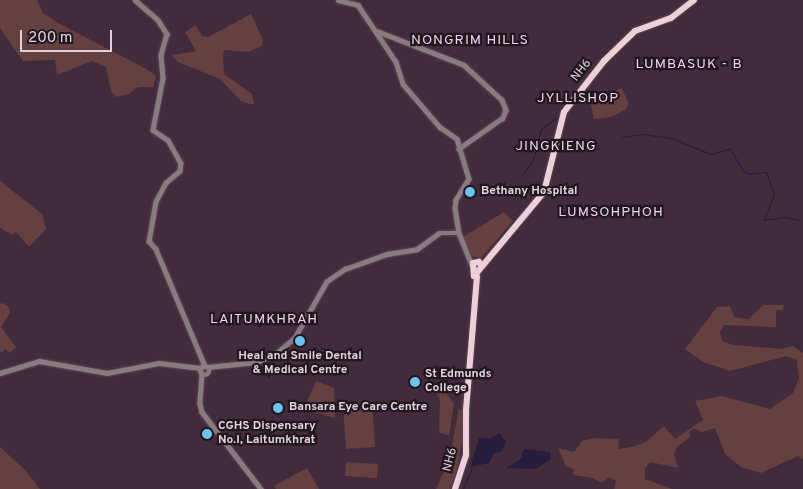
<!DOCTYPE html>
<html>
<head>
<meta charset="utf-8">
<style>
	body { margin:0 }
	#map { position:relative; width:803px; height:489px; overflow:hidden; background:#422b3b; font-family:Overpass,sans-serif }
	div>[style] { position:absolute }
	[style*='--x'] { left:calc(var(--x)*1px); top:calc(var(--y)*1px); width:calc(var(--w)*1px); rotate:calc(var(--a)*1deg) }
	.green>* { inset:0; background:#644040 }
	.water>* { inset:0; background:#261c3b }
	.stream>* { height:1px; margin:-0.5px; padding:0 0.5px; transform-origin:0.5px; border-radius:0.5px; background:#261c3b }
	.roads { filter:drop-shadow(0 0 1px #5e4958) drop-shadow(0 0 1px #5e4958) }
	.tertiary>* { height:4.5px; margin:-2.25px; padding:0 2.25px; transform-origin:2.25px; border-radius:2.25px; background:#8a7b7f }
	.tertiary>.ring { margin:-2.25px; padding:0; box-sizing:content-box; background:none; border:4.5px solid #8a7b7f; border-radius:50% }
	.trunk>* { height:6px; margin:-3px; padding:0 3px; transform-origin:3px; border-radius:3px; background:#eed0d9 }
	.dots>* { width:14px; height:14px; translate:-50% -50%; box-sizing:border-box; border:2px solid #22171f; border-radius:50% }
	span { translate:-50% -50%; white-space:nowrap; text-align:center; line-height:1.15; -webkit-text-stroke:4.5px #22171f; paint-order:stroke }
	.street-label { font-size:12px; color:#e0d1db }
	.poi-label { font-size:12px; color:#e0d1db; font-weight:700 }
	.left { translate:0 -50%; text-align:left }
	.neighbourhood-label { font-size:14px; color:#f1d3e8; letter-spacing:1px }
	.scale { position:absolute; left:20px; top:30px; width:92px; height:22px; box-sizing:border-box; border:2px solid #e0d1db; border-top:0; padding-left:6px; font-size:15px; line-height:18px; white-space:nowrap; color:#e0d1db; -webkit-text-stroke:4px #22171f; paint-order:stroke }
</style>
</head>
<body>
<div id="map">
	<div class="green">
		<i style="clip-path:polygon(0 0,37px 0,43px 13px,58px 23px,150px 71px,156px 76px,153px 87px,138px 87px,129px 94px,116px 97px,111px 91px,106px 67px,92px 61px,57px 75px,55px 60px,23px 61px,0 28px)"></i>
		<i style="clip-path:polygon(251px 14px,263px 40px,262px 46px,248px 52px,224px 50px,223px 57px,224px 74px,252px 94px,254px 104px,250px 104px,241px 101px,220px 79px,178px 62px,172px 55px,196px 51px,185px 32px,196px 25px,202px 36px,208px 37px)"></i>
		<i style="clip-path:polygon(622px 88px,629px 104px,625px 110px,611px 117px,594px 119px,590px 101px)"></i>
		<i style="clip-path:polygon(0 181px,42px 214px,46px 229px,29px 247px,16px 232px,13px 235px,0 228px)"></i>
		<i style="clip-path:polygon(504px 212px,513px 221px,481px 258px,472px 256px,463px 237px)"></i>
		<i style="clip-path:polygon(3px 303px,9px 307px,10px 313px,1px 327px,16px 347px,10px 353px,5px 349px,2px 353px,0 351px,0 304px)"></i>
		<i style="clip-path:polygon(763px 305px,784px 305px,783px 310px,776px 310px,776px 327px,724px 325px,720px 332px,722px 341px,733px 345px,782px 349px,793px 346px,803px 353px,803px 459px,798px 456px,761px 473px,741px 467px,725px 454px,715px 428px,702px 432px,693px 428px,689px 432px,690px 437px,677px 447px,674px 454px,678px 468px,650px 462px,645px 468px,645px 479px,672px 489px,614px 489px,616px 481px,609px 477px,602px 483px,593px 478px,573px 475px,574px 469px,566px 466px,558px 448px,574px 452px,582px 441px,594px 438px,619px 439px,618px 449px,632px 447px,646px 442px,664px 426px,675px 439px,703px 420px,695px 401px,722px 396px,770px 409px,793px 393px,799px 379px,797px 360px,786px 356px,730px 371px,703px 362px,685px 349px,717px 307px,730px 306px,734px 317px,749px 319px)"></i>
		<i style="clip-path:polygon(316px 381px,334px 388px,335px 418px,304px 409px)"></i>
		<i style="clip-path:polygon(441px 387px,454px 403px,449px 435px,439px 433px,440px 401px,436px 391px)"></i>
		<i style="clip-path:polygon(372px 402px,375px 447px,346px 449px,343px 404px)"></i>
		<i style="clip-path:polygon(459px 408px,463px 411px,463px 434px,457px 470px,450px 489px,436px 489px,450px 458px)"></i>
		<i style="clip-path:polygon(0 447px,26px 471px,40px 489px,0 489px)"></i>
		<i style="clip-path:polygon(346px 462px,378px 464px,377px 478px,345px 476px)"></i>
		<i style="clip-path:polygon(307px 468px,319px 489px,276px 489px,274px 486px)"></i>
	</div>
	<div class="water">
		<i style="clip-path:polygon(499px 433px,506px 442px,501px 452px,494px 453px,489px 463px,470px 467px,479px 438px,491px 438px)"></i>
		<i style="clip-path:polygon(525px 449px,550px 452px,551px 459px,536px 469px,506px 468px,522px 458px,522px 451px)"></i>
	</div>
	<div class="stream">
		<i style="--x:622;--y:137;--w:21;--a:-8"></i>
		<i style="--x:643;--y:134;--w:28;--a:8"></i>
		<i style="--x:671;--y:138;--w:43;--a:21.8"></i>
		<i style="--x:711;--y:154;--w:20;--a:-15"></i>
		<i style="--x:730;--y:149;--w:26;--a:59"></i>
		<i style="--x:743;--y:171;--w:6;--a:31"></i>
		<i style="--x:748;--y:174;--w:18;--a:-6"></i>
		<i style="--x:766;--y:172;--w:23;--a:70"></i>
		<i style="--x:774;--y:194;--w:28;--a:111"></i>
		<i style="--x:764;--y:220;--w:20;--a:-9"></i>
		<i style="--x:784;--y:217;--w:15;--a:11"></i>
		<i style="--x:523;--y:174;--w:17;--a:-54"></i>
		<i style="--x:533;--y:160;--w:32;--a:-76"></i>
		<i style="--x:541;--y:129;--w:22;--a:-36"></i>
		<i style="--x:463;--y:489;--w:23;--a:-67"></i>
	</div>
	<div class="roads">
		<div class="tertiary">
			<i style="--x:135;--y:0;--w:30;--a:41"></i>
			<i style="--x:158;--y:20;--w:17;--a:57"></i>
			<i style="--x:167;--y:34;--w:22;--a:106"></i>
			<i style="--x:161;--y:55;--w:23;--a:85"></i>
			<i style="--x:163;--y:78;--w:53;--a:100.9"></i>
			<i style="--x:153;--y:130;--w:18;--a:34"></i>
			<i style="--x:168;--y:140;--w:26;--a:61"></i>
			<i style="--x:181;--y:163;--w:8;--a:97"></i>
			<i style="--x:180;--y:171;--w:18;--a:139"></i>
			<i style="--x:166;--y:183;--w:21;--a:118"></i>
			<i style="--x:156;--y:202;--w:40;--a:100"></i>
			<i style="--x:149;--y:241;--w:11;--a:49"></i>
			<i style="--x:156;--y:249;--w:127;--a:67.3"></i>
			<i style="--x:338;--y:0;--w:21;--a:14"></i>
			<i style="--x:358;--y:5;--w:69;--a:56.3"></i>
			<i style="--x:396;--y:62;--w:23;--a:72"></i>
			<i style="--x:403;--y:84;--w:57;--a:49.3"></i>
			<i style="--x:440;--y:127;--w:21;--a:35"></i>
			<i style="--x:457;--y:139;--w:42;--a:73.3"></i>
			<i style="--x:469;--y:179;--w:25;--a:122"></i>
			<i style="--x:456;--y:200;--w:8;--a:97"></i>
			<i style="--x:455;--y:208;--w:25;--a:81"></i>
			<i style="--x:459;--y:233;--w:35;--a:68"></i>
			<i style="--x:377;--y:31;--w:93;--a:21.3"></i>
			<i style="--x:464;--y:65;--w:52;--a:42.6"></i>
			<i style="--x:502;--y:100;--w:11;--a:68"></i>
			<i style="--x:506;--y:110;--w:9;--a:111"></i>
			<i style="--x:503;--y:118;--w:54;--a:144.8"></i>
			<i class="ring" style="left:200.5px;top:366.5px;width:4.5px;height:4.5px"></i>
			<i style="--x:208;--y:367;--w:49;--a:-5.8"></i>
			<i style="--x:257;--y:362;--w:23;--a:-25"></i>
			<i style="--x:278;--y:352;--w:23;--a:-41"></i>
			<i style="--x:295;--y:337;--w:64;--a:-60.3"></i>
			<i style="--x:327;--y:281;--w:22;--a:-34"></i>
			<i style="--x:345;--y:269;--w:45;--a:-19.7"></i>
			<i style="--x:387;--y:254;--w:30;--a:-9"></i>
			<i style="--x:417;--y:249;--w:27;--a:-36"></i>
			<i style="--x:439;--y:233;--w:20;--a:0"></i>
			<i style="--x:0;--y:373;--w:41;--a:-17.1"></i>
			<i style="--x:39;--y:361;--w:69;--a:10"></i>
			<i style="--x:107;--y:373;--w:53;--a:-10.9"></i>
			<i style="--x:159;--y:363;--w:42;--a:6.8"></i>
			<i style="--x:202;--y:373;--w:31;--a:94"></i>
			<i style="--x:200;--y:404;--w:8;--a:76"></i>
			<i style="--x:202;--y:412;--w:97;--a:52.5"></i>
		</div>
		<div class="trunk">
			<i style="--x:481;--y:265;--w:4;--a:-124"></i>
			<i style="--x:479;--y:262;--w:6;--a:171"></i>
			<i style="--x:473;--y:263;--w:13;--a:86"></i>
			<i style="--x:474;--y:276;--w:109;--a:-50.2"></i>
			<i style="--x:544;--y:192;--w:82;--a:-76"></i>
			<i style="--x:564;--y:112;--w:65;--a:-51.9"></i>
			<i style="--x:604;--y:61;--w:43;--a:-44.1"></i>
			<i style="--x:635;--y:31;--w:38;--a:-20"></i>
			<i style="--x:671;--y:18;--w:29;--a:-38"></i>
			<i style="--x:455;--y:489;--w:36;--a:-72"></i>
			<i style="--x:466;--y:455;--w:45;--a:-90"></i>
			<i style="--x:466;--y:410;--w:134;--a:-85.3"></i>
		</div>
	</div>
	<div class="dots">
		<i style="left:470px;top:192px;background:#6ac3f1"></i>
		<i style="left:300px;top:341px;background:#6ac3f1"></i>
		<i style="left:415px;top:382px;background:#6ac3f1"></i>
		<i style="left:278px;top:408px;background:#6ac3f1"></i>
		<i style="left:207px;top:434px;background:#6ac3f1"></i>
	</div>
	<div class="street-label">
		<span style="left:582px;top:71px;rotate:-52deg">NH6</span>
		<span style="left:451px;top:460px;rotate:-75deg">NH6</span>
	</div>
	<div class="poi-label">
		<span class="left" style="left:481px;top:192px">Bethany Hospital</span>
		<span style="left:300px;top:364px">Heal and Smile Dental<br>&amp; Medical Centre</span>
		<span class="left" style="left:425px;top:382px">St Edmunds<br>College</span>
		<span class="left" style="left:289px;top:408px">Bansara Eye Care Centre</span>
		<span class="left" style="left:218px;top:434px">CGHS Dispensary<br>No.I, Laitumkhrat</span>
	</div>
	<div class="neighbourhood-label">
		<span style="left:470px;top:41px">NONGRIM HILLS</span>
		<span style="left:689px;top:65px">LUMBASUK - B</span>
		<span style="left:578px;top:99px">JYLLISHOP</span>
		<span style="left:556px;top:147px">JINGKIENG</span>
		<span style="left:611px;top:213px">LUMSOHPHOH</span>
		<span style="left:264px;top:320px">LAITUMKHRAH</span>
	</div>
	<div class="scale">200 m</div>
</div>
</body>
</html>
